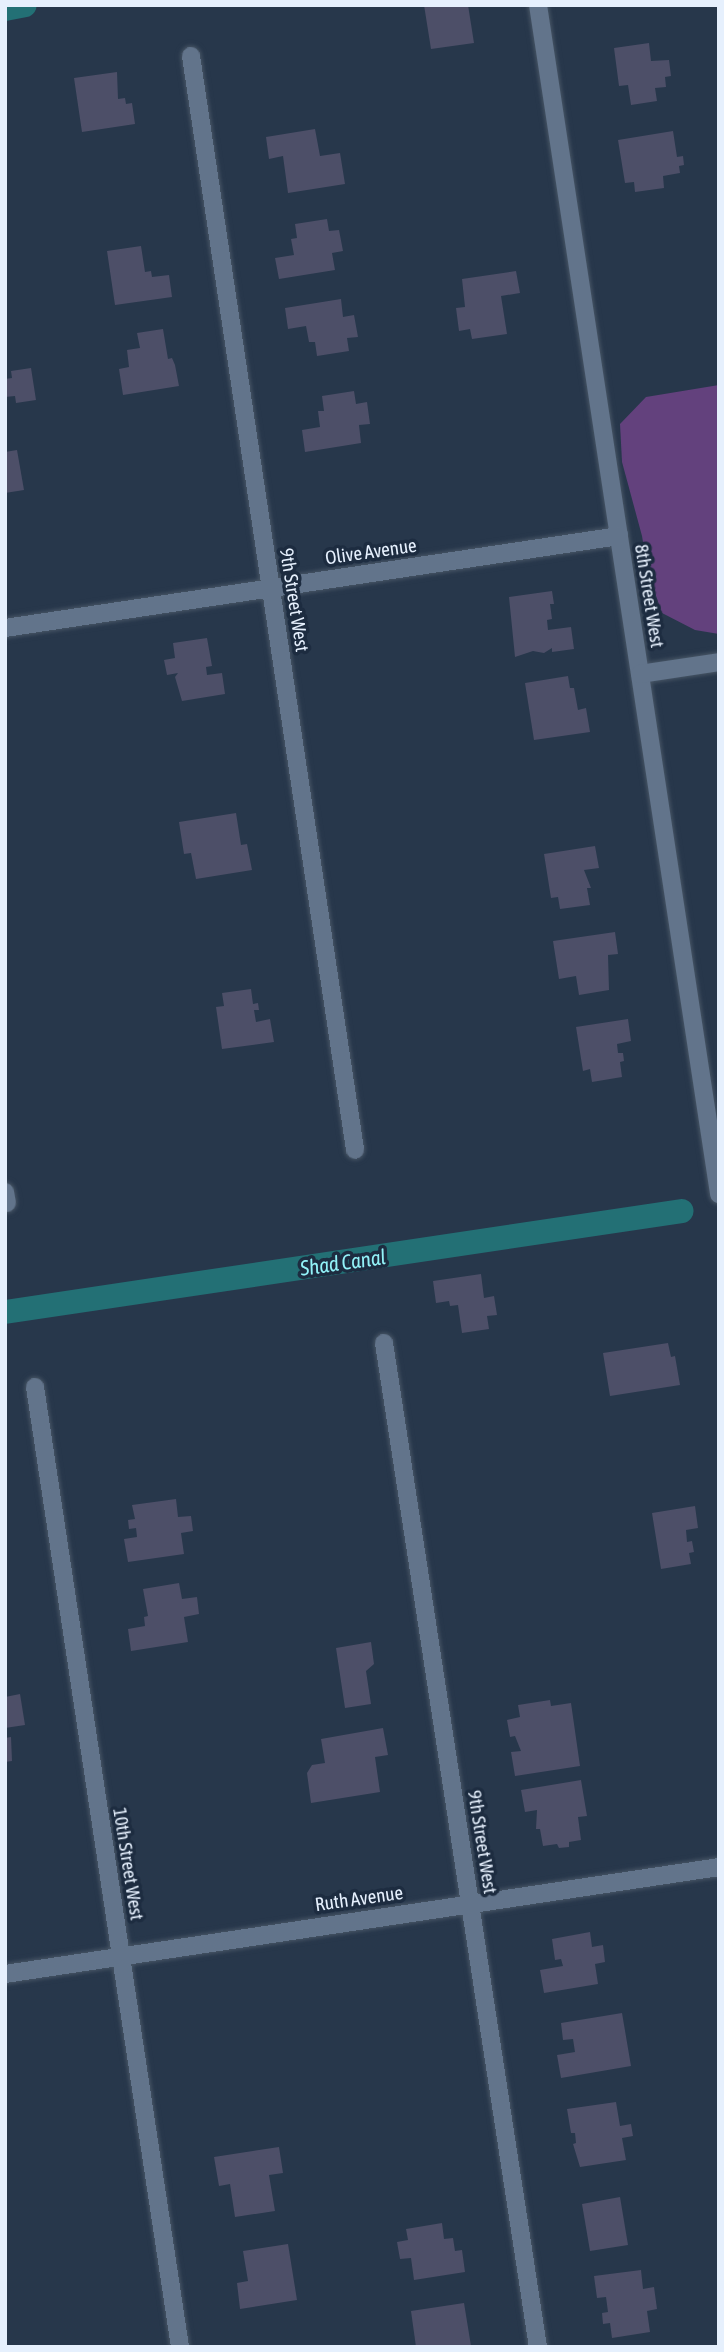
<!DOCTYPE html>
<html>
<head>
<meta charset="utf-8">
<style>
	body { margin:0 }
	#map { position:relative; width:724px; height:2352px; overflow:hidden; background:#27374b; font-family:"Asap Condensed",sans-serif }
	div>[style] { position:absolute }
	[style*='--x'] { left:calc(var(--x)*1px); top:calc(var(--y)*1px); width:calc(var(--w)*1px); rotate:calc(var(--a)*1deg) }
	.green>* { inset:0; background:#63417d }
	.canal>* { height:24px; margin:-12px; padding:0 12px; transform-origin:12px; border-radius:12px; background:#237075 }
	.building>* { inset:0; background:#4d4f68 }
	.roads { filter:drop-shadow(0 0 2px #475565) drop-shadow(0 0 2px #475565) }
	.street>* { height:18px; margin:-9px; padding:0 9px; transform-origin:9px; border-radius:9px; background:#62748b }
	span { translate:-50% -50%; white-space:nowrap; text-align:center; line-height:1.15; -webkit-text-stroke:7px #1d2c40; paint-order:stroke }
	.street-label { font-size:19px; color:#e6f0fd }
	.water-label { font-size:21px; color:#92f2f8; font-style:italic }
	.frame { position:absolute; inset:0; border:7px solid #e6f0fd; pointer-events:none }
</style>
</head>
<body>
<div id="map">
	<div class="green">
		<i style="clip-path:polygon(719px 385px,719px 634px,695px 630px,662px 613px,648px 573px,642px 536px,622px 462px,620px 424px,646px 397px)"></i>
	</div>
	<div class="canal">
		<i style="--x:5;--y:9;--w:20;--a:-11"></i>
		<i style="--x:5;--y:1312;--w:684;--a:-8.49"></i>
	</div>
	<div class="building">
		<i style="clip-path:polygon(424px 5px,468px 5px,474px 43px,431px 49px)"></i>
		<i style="clip-path:polygon(649px 43px,651px 61px,669px 60px,671px 76px,665px 77px,666px 87px,655px 88px,657px 101px,631px 105px,628px 85px,619px 86px,614px 48px)"></i>
		<i style="clip-path:polygon(117px 72px,118px 99px,125px 98px,126px 104px,132px 103px,135px 124px,82px 132px,74px 78px)"></i>
		<i style="clip-path:polygon(315px 129px,320px 156px,340px 153px,345px 184px,288px 193px,283px 156px,269px 159px,266px 137px)"></i>
		<i style="clip-path:polygon(673px 131px,677px 157px,683px 156px,684px 165px,679px 166px,680px 173px,663px 176px,664px 188px,635px 192px,634px 182px,625px 183px,618px 140px)"></i>
		<i style="clip-path:polygon(327px 219px,329px 231px,339px 230px,343px 251px,332px 253px,335px 270px,279px 279px,275px 258px,294px 255px,291px 239px,297px 238px,295px 224px)"></i>
		<i style="clip-path:polygon(141px 246px,145px 272px,151px 271px,152px 277px,169px 275px,172px 297px,115px 305px,107px 251px)"></i>
		<i style="clip-path:polygon(516px 271px,520px 293px,501px 296px,507px 334px,472px 339px,470px 329px,459px 331px,456px 308px,465px 307px,462px 279px)"></i>
		<i style="clip-path:polygon(341px 299px,343px 317px,354px 315px,358px 337px,347px 338px,349px 351px,317px 356px,315px 342px,309px 342px,306px 326px,288px 329px,285px 308px)"></i>
		<i style="clip-path:polygon(163px 329px,168px 359px,172px 358px,175px 365px,179px 386px,123px 395px,119px 369px,129px 367px,127px 350px,140px 348px,137px 333px)"></i>
		<i style="clip-path:polygon(31px 368px,36px 400px,16px 403px,15px 396px,5px 397px,5px 379px,12px 378px,11px 371px)"></i>
		<i style="clip-path:polygon(354px 391px,356px 404px,367px 402px,370px 424px,359px 425px,361px 443px,305px 452px,302px 430px,320px 427px,318px 411px,324px 411px,322px 396px)"></i>
		<i style="clip-path:polygon(17px 450px,24px 490px,5px 493px,5px 452px)"></i>
		<i style="clip-path:polygon(552px 591px,554px 604px,550px 604px,552px 619px,547px 620px,548px 630px,571px 627px,574px 649px,552px 652px,552px 648px,544px 653px,533px 651px,515px 657px,509px 597px)"></i>
		<i style="clip-path:polygon(207px 638px,212px 666px,206px 667px,207px 675px,222px 673px,225px 694px,182px 701px,175px 677px,178px 673px,167px 675px,164px 660px,175px 658px,173px 643px)"></i>
		<i style="clip-path:polygon(568px 676px,570px 688px,574px 688px,578px 710px,586px 708px,590px 732px,534px 740px,525px 683px)"></i>
		<i style="clip-path:polygon(236px 813px,241px 845px,247px 844px,252px 870px,196px 879px,191px 853px,184px 854px,179px 822px)"></i>
		<i style="clip-path:polygon(595px 846px,599px 868px,584px 870px,591px 888px,587px 888px,590px 905px,560px 909px,558px 897px,551px 898px,544px 854px)"></i>
		<i style="clip-path:polygon(615px 932px,618px 954px,608px 955px,609px 990px,579px 995px,576px 976px,559px 979px,553px 941px)"></i>
		<i style="clip-path:polygon(251px 989px,253px 1004px,258px 1003px,259px 1010px,254px 1010px,256px 1022px,270px 1019px,274px 1042px,222px 1049px,216px 1007px,224px 1006px,222px 993px)"></i>
		<i style="clip-path:polygon(628px 1019px,631px 1041px,617px 1044px,618px 1053px,623px 1053px,624px 1061px,620px 1062px,622px 1077px,592px 1082px,590px 1069px,583px 1071px,576px 1027px)"></i>
		<i style="clip-path:polygon(481px 1274px,484px 1298px,494px 1296px,497px 1315px,487px 1316px,489px 1329px,462px 1333px,458px 1305px,450px 1306px,449px 1301px,436px 1303px,433px 1281px)"></i>
		<i style="clip-path:polygon(668px 1343px,671px 1357px,675px 1356px,680px 1385px,610px 1396px,603px 1353px)"></i>
		<i style="clip-path:polygon(176px 1499px,178px 1517px,191px 1516px,193px 1531px,181px 1533px,184px 1554px,128px 1562px,124px 1539px,137px 1537px,136px 1528px,129px 1529px,128px 1520px,135px 1519px,132px 1505px)"></i>
		<i style="clip-path:polygon(695px 1506px,698px 1528px,686px 1530px,687px 1542px,692px 1541px,694px 1552px,689px 1553px,691px 1564px,661px 1569px,652px 1513px)"></i>
		<i style="clip-path:polygon(179px 1583px,182px 1599px,197px 1597px,199px 1614px,184px 1617px,188px 1642px,131px 1651px,128px 1629px,145px 1626px,144px 1617px,148px 1616px,143px 1589px)"></i>
		<i style="clip-path:polygon(371px 1642px,374px 1664px,366px 1671px,371px 1704px,345px 1708px,336px 1648px)"></i>
		<i style="clip-path:polygon(20px 1694px,25px 1725px,5px 1728px,5px 1697px)"></i>
		<i style="clip-path:polygon(550px 1700px,551px 1706px,571px 1703px,580px 1766px,515px 1776px,511px 1752px,521px 1751px,515px 1736px,510px 1737px,507px 1720px,520px 1717px,518px 1705px)"></i>
		<i style="clip-path:polygon(383px 1728px,388px 1755px,375px 1757px,380px 1792px,311px 1803px,307px 1773px,312px 1765px,325px 1763px,321px 1739px)"></i>
		<i style="clip-path:polygon(11px 1737px,12px 1761px,5px 1762px,5px 1738px)"></i>
		<i style="clip-path:polygon(581px 1780px,587px 1816px,578px 1817px,581px 1840px,569px 1842px,569px 1847px,559px 1848px,557px 1844px,543px 1846px,540px 1829px,536px 1829px,537px 1810px,525px 1812px,521px 1790px)"></i>
		<i style="clip-path:polygon(590px 1932px,592px 1947px,603px 1945px,605px 1962px,595px 1964px,598px 1984px,544px 1993px,540px 1970px,563px 1966px,561px 1959px,555px 1960px,552px 1939px)"></i>
		<i style="clip-path:polygon(622px 2013px,631px 2066px,561px 2078px,557px 2055px,575px 2052px,573px 2039px,563px 2040px,561px 2023px)"></i>
		<i style="clip-path:polygon(616px 2102px,620px 2126px,631px 2124px,633px 2136px,622px 2138px,626px 2160px,580px 2167px,573px 2144px,576px 2143px,575px 2133px,571px 2133px,567px 2109px)"></i>
		<i style="clip-path:polygon(279px 2147px,283px 2173px,269px 2175px,275px 2211px,235px 2217px,230px 2184px,219px 2186px,214px 2157px)"></i>
		<i style="clip-path:polygon(620px 2197px,628px 2245px,590px 2251px,582px 2204px)"></i>
		<i style="clip-path:polygon(442px 2223px,444px 2239px,453px 2238px,455px 2251px,462px 2250px,465px 2272px,414px 2280px,411px 2258px,400px 2259px,397px 2242px,408px 2240px,406px 2229px)"></i>
		<i style="clip-path:polygon(288px 2244px,297px 2300px,240px 2309px,237px 2283px,248px 2281px,243px 2251px)"></i>
		<i style="clip-path:polygon(641px 2270px,643px 2289px,654px 2287px,657px 2309px,647px 2311px,650px 2332px,612px 2338px,610px 2323px,603px 2324px,602px 2313px,608px 2312px,606px 2297px,597px 2298px,594px 2276px)"></i>
		<i style="clip-path:polygon(464px 2303px,471px 2346px,416px 2347px,411px 2311px)"></i>
	</div>
	<div class="roads">
		<div class="street">
			<i style="--x:538;--y:5;--w:1203;--a:81.34"></i>
			<i style="--x:191;--y:56;--w:1106;--a:81.47"></i>
			<i style="--x:5;--y:628;--w:621;--a:-8.52"></i>
			<i style="--x:640;--y:674;--w:80;--a:-8.6"></i>
			<i style="--x:5;--y:1192;--w:11;--a:80"></i>
			<i style="--x:384;--y:1343;--w:1016;--a:81.28"></i>
			<i style="--x:35;--y:1387;--w:971;--a:81.41"></i>
			<i style="--x:5;--y:1974;--w:722;--a:-8.52"></i>
		</div>
	</div>
	<div class="street-label">
		<span style="left:371px;top:552px;rotate:-8deg">Olive Avenue</span>
		<span style="left:649px;top:596px;rotate:81deg">8th Street West</span>
		<span style="left:294px;top:600px;rotate:81deg">9th Street West</span>
		<span style="left:482px;top:1842px;rotate:81deg">9th Street West</span>
		<span style="left:128px;top:1864px;rotate:81deg">10th Street West</span>
		<span style="left:359px;top:1899px;rotate:-8deg">Ruth Avenue</span>
	</div>
	<div class="water-label">
		<span style="left:343px;top:1262px;rotate:-8deg">Shad Canal</span>
	</div>
	<div class="frame"></div>
</div>
</body>
</html>
